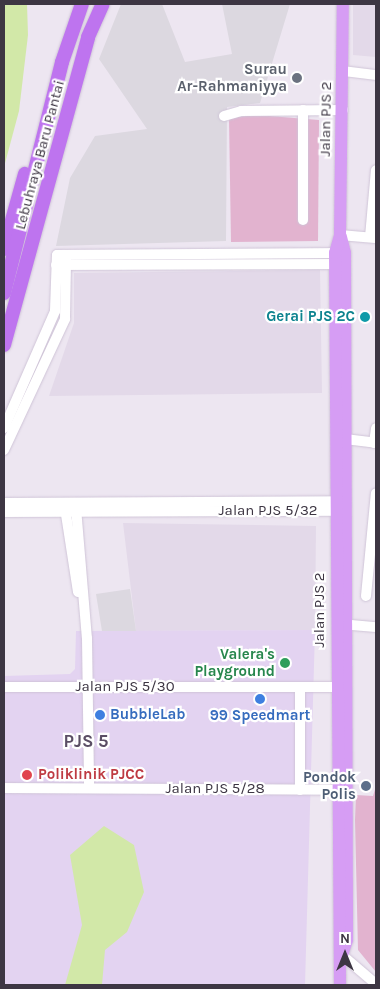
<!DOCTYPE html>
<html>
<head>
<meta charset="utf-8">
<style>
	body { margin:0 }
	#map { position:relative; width:380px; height:989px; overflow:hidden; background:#ede6f1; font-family:Karla,sans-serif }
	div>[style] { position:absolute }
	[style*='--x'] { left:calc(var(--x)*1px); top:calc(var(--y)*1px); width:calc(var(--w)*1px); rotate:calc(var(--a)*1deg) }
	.residential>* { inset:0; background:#e3d9e9 }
	.commercial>* { inset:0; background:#e3d3f1 }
	.industrial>* { inset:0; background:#dcd8e0 }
	.green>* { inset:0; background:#e2b3cf }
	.water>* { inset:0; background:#d2e8a8 }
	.roads { filter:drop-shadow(0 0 1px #cfc4d7) drop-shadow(0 0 1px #cfc4d7) }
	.minor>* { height:10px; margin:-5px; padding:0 5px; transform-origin:5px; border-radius:5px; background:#fff }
	.major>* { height:12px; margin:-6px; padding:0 6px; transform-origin:6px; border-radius:6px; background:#d69df4 }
	.highway>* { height:14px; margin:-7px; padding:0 7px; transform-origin:7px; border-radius:7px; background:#be74ef }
	.dots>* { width:14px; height:14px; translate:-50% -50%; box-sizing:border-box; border:2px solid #fff; border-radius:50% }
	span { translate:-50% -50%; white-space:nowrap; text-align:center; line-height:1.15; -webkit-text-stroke:4.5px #fff; paint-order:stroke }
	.worship-label { font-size:15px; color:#5b616d; font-weight:700 }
	.right { translate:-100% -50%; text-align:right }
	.street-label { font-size:15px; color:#3d3643 }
	.culture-label { font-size:15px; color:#0d838f; font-weight:700 }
	.leisure-label { font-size:15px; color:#27864d; font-weight:700 }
	.shop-label { font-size:15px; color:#366cbe; font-weight:700 }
	.left { translate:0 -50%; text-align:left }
	.health-label { font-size:15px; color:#be3a42; font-weight:700 }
	.service-label { font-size:15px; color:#4e5e75; font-weight:700 }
	.quarter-label { font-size:18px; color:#5b4e65; font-weight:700 }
	.frame { position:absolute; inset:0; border:5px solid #3d3643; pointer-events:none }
	.north { position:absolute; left:320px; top:929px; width:50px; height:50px; -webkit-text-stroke:4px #fff; paint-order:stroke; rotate:0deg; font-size:14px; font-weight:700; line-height:20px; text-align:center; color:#3d3643 }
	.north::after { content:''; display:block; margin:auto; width:18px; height:22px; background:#3d3643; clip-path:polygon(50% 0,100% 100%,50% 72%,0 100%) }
</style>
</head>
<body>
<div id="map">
	<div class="residential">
		<i style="clip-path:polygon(353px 4px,376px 4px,376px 57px,353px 55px)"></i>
		<i style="clip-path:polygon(320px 270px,322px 393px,49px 396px,74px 323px,74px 273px)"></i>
		<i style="clip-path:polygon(123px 523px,316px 526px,315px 630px,136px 631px)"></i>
	</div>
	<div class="commercial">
		<i style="clip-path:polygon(315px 630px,305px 985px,4px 985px,4px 676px,70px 674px,75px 669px,76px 631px)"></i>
	</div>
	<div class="industrial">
		<i style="clip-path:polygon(121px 4px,162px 4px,185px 62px,232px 54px,222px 4px,290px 4px,260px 103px,227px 107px,226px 241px,56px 246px,70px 178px,95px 136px,147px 129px,99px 59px)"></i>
		<i style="clip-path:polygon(130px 589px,136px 631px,102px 631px,96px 594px)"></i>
	</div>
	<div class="green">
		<i style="clip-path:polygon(257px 115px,319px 120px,318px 241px,231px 242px,229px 118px)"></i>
		<i style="clip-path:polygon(376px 786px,376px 972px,358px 950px,355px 820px,356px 795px,373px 796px)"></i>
	</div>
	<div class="water">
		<i style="clip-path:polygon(4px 4px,27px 4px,28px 35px,19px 111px,4px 167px)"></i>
		<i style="clip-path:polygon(104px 826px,134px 845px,144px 892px,127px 932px,105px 950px,102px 985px,65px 985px,82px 925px,70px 855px)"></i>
	</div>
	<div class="roads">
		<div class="minor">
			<i style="--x:343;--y:71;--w:33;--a:7"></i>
			<i style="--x:303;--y:110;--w:110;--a:90"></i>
			<i style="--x:224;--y:116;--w:18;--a:-16"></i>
			<i style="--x:241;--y:111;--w:102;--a:-0.6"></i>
			<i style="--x:340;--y:235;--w:35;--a:5"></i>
			<i style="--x:370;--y:237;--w:67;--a:-84.9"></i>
			<i style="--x:56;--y:265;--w:284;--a:-0.2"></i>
			<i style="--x:4;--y:428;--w:128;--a:-66.4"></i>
			<i style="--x:55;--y:311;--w:56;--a:-88"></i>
			<i style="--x:57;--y:255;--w:285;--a:-0.4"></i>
			<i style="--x:345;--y:439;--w:31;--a:7"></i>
			<i style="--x:374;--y:443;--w:15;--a:-82"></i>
			<i style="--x:4;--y:450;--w:145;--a:-65"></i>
			<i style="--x:65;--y:319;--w:59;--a:-89"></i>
			<i style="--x:4;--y:503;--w:339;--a:-0.3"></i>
			<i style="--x:65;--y:508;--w:85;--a:81.2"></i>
			<i style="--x:76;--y:508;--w:130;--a:85.2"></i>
			<i style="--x:87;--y:638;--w:150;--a:89.2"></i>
			<i style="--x:4;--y:512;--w:339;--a:-0.2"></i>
			<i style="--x:366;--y:596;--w:103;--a:-84.5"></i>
			<i style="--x:340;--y:624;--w:36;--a:5"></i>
			<i style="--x:4;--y:687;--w:332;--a:0"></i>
			<i style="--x:300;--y:687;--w:103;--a:90"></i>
			<i style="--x:4;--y:788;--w:332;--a:0.3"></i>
			<i style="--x:342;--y:955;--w:45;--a:40.5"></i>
		</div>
		<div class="major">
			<i style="--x:341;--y:237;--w:16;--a:76"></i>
			<i style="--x:345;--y:253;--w:687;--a:89.83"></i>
			<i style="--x:347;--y:940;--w:16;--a:108"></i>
			<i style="--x:340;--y:985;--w:732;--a:-90.39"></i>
			<i style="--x:335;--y:253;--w:19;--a:-74"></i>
			<i style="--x:340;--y:235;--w:231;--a:-89.3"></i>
		</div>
		<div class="highway">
			<i style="--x:4;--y:249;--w:78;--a:-74.4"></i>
			<i style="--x:4;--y:293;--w:238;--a:-75.9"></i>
			<i style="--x:62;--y:62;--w:61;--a:-71"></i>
			<i style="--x:4;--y:345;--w:319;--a:-74.7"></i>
			<i style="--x:88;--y:37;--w:36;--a:-66"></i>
		</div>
	</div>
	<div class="dots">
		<i style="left:297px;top:78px;background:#6b7280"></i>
		<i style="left:365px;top:317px;background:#0f9aa8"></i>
		<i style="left:285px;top:663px;background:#2e9e5b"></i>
		<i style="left:260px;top:699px;background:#3f7fe0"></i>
		<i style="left:100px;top:715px;background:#3f7fe0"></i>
		<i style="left:27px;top:775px;background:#e0444e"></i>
		<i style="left:366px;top:786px;background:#5c6f8a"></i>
	</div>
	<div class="worship-label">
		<span class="right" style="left:287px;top:78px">Surau<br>Ar-Rahmaniyya</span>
	</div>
	<div class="street-label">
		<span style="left:326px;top:119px;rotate:-89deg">Jalan PJS 2</span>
		<span style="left:40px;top:155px;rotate:-75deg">Lebuhraya Baru Pantai</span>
		<span style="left:268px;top:511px">Jalan PJS 5/32</span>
		<span style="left:320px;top:610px;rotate:-90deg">Jalan PJS 2</span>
		<span style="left:125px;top:687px">Jalan PJS 5/30</span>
		<span style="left:215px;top:789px">Jalan PJS 5/28</span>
	</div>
	<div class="culture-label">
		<span class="right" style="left:355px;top:317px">Gerai PJS 2C</span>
	</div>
	<div class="leisure-label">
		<span class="right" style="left:275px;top:663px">Valera's<br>Playground</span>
	</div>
	<div class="shop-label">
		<span class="left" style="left:110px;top:715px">BubbleLab</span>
		<span style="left:260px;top:716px">99 Speedmart</span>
	</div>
	<div class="health-label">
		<span class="left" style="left:38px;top:775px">Poliklinik PJCC</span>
	</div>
	<div class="service-label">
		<span class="right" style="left:356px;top:786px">Pondok<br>Polis</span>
	</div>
	<div class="quarter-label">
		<span style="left:86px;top:741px">PJS 5</span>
	</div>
	<div class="frame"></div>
	<div class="north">N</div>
</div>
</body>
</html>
